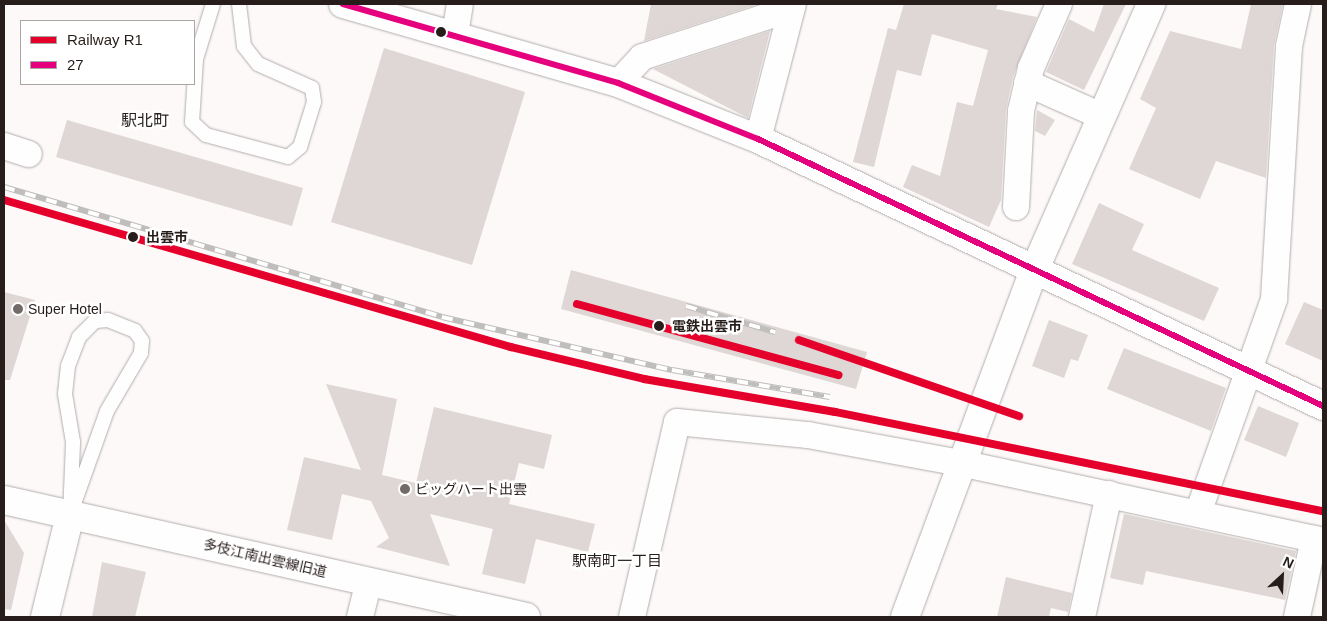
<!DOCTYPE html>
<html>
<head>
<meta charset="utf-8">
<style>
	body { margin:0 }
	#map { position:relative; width:1327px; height:621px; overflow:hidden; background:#fcf9f8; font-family:Helvetica,"Noto Sans JP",sans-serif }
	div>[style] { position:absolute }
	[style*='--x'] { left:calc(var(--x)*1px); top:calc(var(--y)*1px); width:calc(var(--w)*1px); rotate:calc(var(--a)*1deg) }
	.building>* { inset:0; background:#ded7d5 }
	.roads { filter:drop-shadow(0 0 1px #b3adac) drop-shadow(0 0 1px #b3adac) }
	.service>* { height:14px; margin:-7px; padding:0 7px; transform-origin:7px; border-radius:7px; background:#fffefe }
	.minor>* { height:26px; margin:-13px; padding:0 13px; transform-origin:13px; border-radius:13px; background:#fffefe }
	.tertiary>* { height:28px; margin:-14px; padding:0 14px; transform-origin:14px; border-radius:14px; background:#fffefe }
	.rail>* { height:5.5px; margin-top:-2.75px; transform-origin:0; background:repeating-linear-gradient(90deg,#fff 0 11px,#bfbebd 0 22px); box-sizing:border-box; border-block:1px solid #bfbebd }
	.bus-1>* { height:6px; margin:-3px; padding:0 3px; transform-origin:3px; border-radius:3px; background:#e5007d }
	.rail-1>* { height:8px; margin:-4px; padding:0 4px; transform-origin:4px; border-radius:4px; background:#e4002b }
	.dots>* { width:14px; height:14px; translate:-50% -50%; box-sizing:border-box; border:2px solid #fff; border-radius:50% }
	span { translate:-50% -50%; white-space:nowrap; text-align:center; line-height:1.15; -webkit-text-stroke:5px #fff; paint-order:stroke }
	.stop-label { font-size:14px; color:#271d1a; font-weight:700 }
	.left { translate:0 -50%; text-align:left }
	.poi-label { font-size:14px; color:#271d1a }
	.street-label { font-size:14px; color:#271d1a }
	.neighbourhood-label { font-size:15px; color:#271d1a }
	.quarter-label { font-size:16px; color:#271d1a }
	.frame { position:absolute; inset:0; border:5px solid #271d1a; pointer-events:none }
	.legend { position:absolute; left:20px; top:20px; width:175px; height:65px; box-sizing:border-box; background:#fff; border:1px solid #a9a5a3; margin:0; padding:6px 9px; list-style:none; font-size:15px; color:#271d1a }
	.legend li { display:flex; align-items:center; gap:10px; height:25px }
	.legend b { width:25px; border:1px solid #a9a5a3 }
	.north { position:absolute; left:1257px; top:551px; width:50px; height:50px; -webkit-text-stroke:4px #fff; paint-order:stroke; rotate:25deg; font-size:14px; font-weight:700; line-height:20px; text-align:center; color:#271d1a }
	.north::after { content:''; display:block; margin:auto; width:18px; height:22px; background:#271d1a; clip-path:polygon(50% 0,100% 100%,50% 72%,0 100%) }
</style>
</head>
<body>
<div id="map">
	<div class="building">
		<i style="clip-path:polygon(651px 4px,758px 4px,644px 41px)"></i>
		<i style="clip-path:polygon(904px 4px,998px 4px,996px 9px,1037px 17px,1013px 77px,1006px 110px,1001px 200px,989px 227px,903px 187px,912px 165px,940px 176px,957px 102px,973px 106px,988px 50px,932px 34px,921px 76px,897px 70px,874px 167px,853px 162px,888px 28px,896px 30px)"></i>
		<i style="clip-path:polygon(1104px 4px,1126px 4px,1084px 90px,1046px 72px,1069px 19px,1094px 32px)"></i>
		<i style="clip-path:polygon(1251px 4px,1283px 4px,1274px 45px,1266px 178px,1216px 161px,1200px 199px,1129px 169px,1156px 108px,1140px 99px,1170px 31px,1241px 49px)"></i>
		<i style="clip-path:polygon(770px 31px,748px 118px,653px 69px)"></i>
		<i style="clip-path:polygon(384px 48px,525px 92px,472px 265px,331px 222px)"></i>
		<i style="clip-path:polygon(1037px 110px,1055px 120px,1045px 136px,1035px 131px)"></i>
		<i style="clip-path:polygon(67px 120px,303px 188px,292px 226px,56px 157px)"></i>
		<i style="clip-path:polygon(1099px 203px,1144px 224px,1132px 250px,1219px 288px,1204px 321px,1072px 264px)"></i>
		<i style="clip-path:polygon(571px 270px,867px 352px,856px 389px,561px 309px)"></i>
		<i style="clip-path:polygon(4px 292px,35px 300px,10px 380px,4px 380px)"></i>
		<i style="clip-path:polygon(1304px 302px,1323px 310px,1323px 361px,1285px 344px)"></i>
		<i style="clip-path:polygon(1049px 320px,1088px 335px,1078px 361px,1071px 359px,1064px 378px,1032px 366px)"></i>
		<i style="clip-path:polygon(1124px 348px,1226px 388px,1211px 431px,1107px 389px)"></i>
		<i style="clip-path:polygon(326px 384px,397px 399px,382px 475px,416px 483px,434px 407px,552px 435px,544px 469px,519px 463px,509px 504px,595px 524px,588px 552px,536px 539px,525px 584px,482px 574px,493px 529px,430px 514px,450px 566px,376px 547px,389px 538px,371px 501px,342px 494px,332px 540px,287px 530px,304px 457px,361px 470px)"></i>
		<i style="clip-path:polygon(1258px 406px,1299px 423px,1286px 457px,1244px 440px)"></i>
		<i style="clip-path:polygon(1124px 514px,1296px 551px,1285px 600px,1146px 571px,1143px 585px,1110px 578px)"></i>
		<i style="clip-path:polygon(4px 520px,24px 553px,11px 610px,4px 609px)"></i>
		<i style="clip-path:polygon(102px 562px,146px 572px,135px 617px,92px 617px)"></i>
		<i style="clip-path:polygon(1006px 577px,1072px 593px,1068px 612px,1051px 608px,1049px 617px,997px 617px)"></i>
	</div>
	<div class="roads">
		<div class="service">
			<i style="--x:213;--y:4;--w:58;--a:107.2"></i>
			<i style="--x:196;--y:59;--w:63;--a:93.6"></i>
			<i style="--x:192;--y:122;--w:19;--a:43"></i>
			<i style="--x:206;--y:135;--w:85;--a:15"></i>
			<i style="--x:288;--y:157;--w:16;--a:-40"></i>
			<i style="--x:300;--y:147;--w:47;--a:-72.7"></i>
			<i style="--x:314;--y:102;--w:14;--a:-98"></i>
			<i style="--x:312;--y:88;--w:59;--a:-156"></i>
			<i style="--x:258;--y:64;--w:23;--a:-128"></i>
			<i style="--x:244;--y:46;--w:42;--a:-96.8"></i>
			<i style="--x:108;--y:320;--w:29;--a:22"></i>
			<i style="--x:135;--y:331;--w:12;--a:55"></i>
			<i style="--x:142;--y:341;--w:12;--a:95"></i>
			<i style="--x:141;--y:353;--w:67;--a:120.4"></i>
			<i style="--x:107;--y:411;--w:110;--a:109.6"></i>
			<i style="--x:70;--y:515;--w:73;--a:-87.6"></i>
			<i style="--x:73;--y:442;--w:49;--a:-99.5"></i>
			<i style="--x:65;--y:394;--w:28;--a:-84"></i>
			<i style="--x:68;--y:366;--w:31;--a:-69"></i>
			<i style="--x:79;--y:337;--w:23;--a:-45"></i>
			<i style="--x:95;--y:321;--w:13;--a:-4"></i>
		</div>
		<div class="minor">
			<i style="--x:455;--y:35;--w:31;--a:-81"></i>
			<i style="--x:618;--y:83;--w:35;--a:-47"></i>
			<i style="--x:642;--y:57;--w:157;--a:-17.9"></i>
			<i style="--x:1027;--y:83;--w:81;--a:24"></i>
			<i style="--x:758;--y:139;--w:139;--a:-75.5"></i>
			<i style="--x:4;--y:146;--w:26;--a:18"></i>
			<i style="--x:1016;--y:207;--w:96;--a:-87"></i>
			<i style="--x:1021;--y:111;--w:44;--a:-76.9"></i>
			<i style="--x:1031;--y:68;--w:70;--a:-66.4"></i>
			<i style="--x:1198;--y:513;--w:227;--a:-70.4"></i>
			<i style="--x:1274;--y:299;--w:253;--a:-86.6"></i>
			<i style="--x:1289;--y:46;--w:43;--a:-77.9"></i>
			<i style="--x:360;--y:617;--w:36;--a:-76"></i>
			<i style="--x:632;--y:617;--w:200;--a:-77"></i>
			<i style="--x:677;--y:422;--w:132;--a:5.7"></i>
			<i style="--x:808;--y:435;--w:155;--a:10.4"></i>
			<i style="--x:960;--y:463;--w:371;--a:12.1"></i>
			<i style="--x:1082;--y:617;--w:126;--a:-77.6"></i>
			<i style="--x:1297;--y:617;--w:80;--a:-77.7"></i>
		</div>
		<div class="tertiary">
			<i style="--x:343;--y:4;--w:286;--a:16"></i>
			<i style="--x:618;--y:83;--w:151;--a:21.8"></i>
			<i style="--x:758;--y:139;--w:625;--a:25.29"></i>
			<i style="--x:4;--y:500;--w:535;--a:12.63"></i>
			<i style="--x:45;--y:617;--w:105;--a:-76.2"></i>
			<i style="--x:905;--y:617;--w:369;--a:-69.6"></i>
			<i style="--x:1034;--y:271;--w:292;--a:-66.3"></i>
		</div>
	</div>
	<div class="rail">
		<i style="--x:4;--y:187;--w:457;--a:16.5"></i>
		<i style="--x:442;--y:317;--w:236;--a:13"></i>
		<i style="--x:672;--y:370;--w:160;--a:9.7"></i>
		<i style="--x:577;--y:304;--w:193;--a:15"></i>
		<i style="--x:686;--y:306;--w:93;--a:16.3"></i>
	</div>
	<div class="bus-1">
		<i style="--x:343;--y:4;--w:286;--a:16"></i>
		<i style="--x:618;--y:83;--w:151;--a:21.8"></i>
		<i style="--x:758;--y:139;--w:625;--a:25.29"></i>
	</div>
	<div class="rail-1">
		<i style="--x:4;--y:200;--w:528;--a:16.17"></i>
		<i style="--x:511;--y:347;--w:137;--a:13.5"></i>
		<i style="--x:644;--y:379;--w:194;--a:9.8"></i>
		<i style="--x:835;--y:412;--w:498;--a:11.5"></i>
		<i style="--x:577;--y:304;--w:271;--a:15.2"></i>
		<i style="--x:799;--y:340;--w:233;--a:19.1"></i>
	</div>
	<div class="dots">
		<i style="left:441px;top:32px;background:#271d1a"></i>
		<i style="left:133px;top:237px;background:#271d1a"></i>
		<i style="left:18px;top:309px;background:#726a68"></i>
		<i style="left:659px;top:326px;background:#271d1a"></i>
		<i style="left:405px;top:489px;background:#726a68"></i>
	</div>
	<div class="stop-label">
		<span class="left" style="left:146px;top:237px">出雲市</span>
		<span class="left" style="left:672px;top:326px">電鉄出雲市</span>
	</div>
	<div class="poi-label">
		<span class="left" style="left:28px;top:309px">Super Hotel</span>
		<span class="left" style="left:415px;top:489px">ビッグハート出雲</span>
	</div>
	<div class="street-label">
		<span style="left:265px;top:558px;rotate:13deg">多伎江南出雲線旧道</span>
	</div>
	<div class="neighbourhood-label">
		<span style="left:617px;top:561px">駅南町一丁目</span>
	</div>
	<div class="quarter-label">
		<span style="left:145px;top:121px">駅北町</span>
	</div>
	<div class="frame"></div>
	<ul class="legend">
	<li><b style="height:6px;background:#e4002b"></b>Railway R1</li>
	<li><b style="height:6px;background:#e5007d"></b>27</li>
	</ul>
	<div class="north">N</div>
</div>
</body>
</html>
